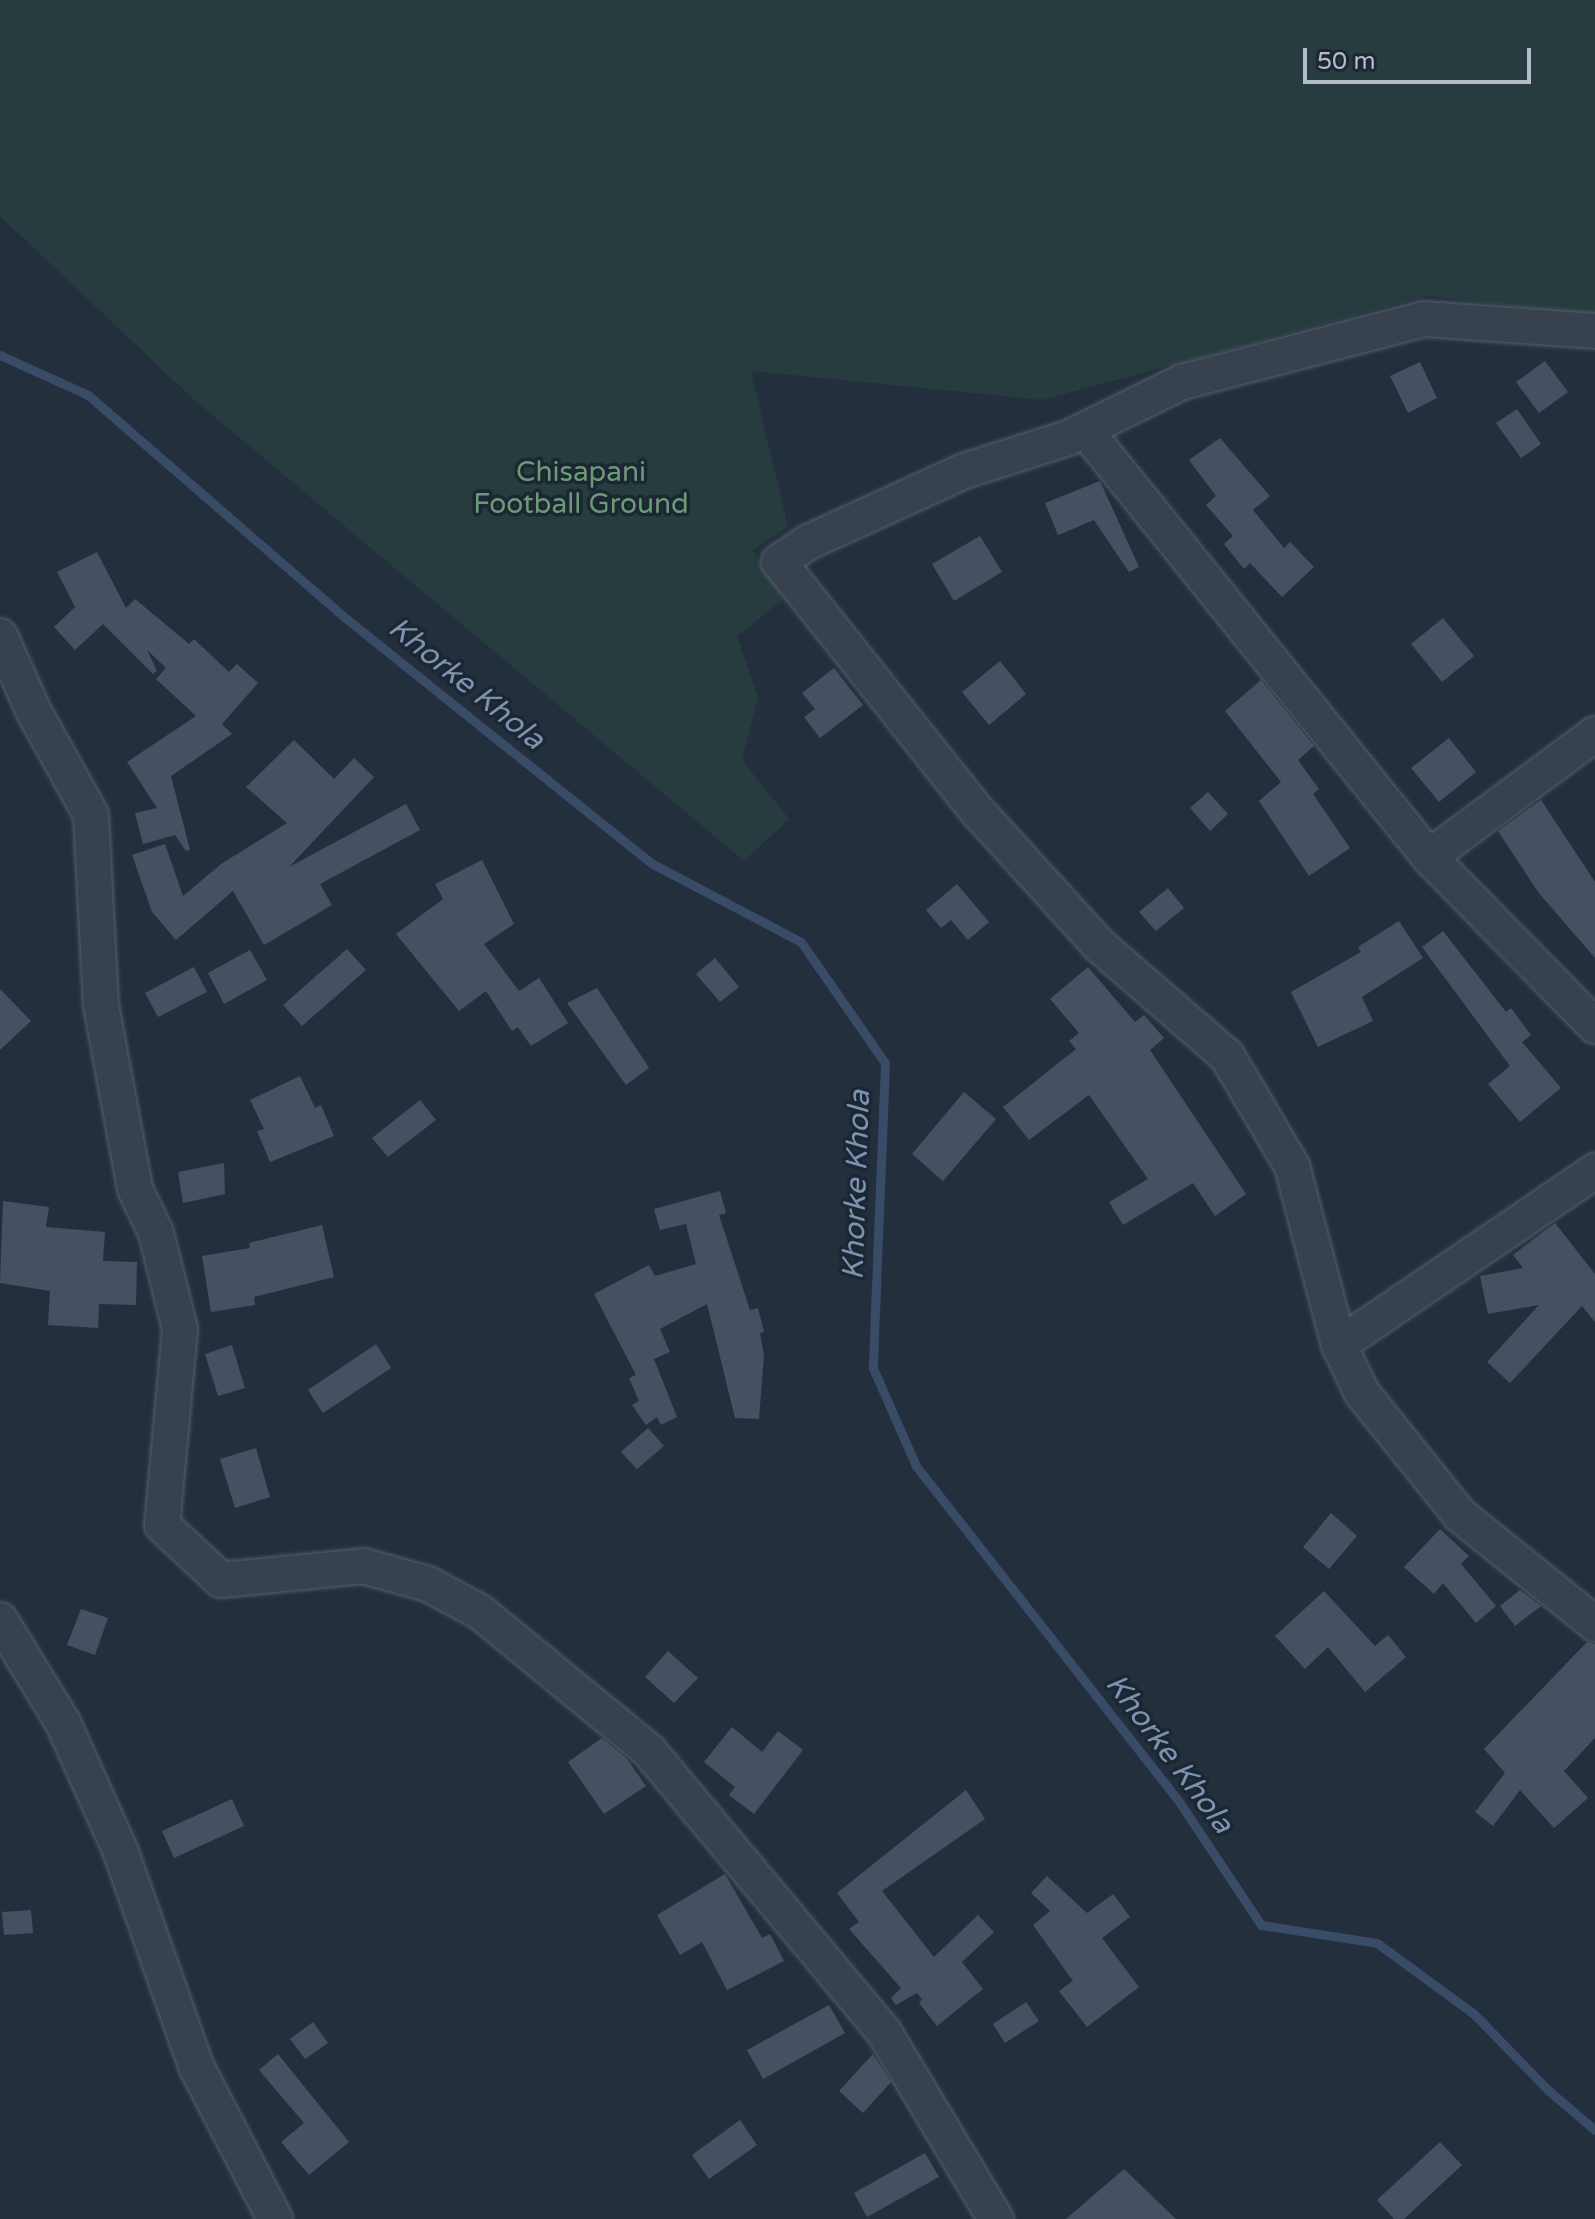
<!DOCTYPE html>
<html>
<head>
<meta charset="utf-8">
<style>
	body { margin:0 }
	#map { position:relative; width:1595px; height:2219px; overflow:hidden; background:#242f3e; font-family:"Varela Round",sans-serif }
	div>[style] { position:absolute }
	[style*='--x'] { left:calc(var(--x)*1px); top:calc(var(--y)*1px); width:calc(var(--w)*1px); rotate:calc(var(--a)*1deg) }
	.green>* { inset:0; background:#263c3f }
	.stream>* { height:9px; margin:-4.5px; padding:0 4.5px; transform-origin:4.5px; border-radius:4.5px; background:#394c67 }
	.building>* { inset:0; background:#455162 }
	.roads { filter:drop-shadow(0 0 2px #565f6c) drop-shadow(0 0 2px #565f6c) }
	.minor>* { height:34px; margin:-17px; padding:0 17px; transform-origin:17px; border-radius:17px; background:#38414e }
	span { translate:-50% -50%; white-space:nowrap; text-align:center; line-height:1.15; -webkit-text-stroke:7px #1d2633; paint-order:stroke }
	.park-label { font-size:28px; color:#6b9a76 }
	.water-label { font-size:30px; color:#7c92b1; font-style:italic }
	.scale { position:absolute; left:1303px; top:48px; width:228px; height:36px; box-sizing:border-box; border:4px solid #b4bcc9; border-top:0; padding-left:10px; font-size:24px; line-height:28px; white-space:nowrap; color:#b4bcc9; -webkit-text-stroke:6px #1d2633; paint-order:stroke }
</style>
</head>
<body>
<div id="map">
	<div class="green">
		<i style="clip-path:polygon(0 0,1595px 0,1595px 316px,1428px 296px,1042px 400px,751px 371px,788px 527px,753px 550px,784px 599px,737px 636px,758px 697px,742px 760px,789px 819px,744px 861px,192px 398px,0 216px)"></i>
	</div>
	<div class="stream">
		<i style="--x:0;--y:355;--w:97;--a:24.4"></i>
		<i style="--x:88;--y:395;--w:337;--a:40.9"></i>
		<i style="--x:343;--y:616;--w:397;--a:38.7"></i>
		<i style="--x:653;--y:864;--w:167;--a:27.8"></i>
		<i style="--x:801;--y:942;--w:147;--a:55.2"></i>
		<i style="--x:885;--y:1063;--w:305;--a:92.3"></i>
		<i style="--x:873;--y:1368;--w:107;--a:66.3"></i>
		<i style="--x:916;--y:1466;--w:428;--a:51.9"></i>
		<i style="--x:1180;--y:1803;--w:146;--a:56.4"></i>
		<i style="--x:1261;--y:1925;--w:117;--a:8.8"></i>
		<i style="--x:1377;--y:1943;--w:120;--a:36.2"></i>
		<i style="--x:1474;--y:2014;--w:107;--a:45.8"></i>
		<i style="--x:1549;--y:2091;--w:60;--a:40.3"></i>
	</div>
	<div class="building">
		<i style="clip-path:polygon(1545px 361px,1568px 392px,1539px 413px,1516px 382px)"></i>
		<i style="clip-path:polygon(1420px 362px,1437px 398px,1408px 413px,1390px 376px)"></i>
		<i style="clip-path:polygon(1517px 409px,1541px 444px,1521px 458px,1496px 423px)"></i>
		<i style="clip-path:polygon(1220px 438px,1270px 496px,1253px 510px,1284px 548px,1290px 542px,1314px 567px,1282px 597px,1250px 563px,1244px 569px,1224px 544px,1233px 536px,1206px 505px,1216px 496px,1189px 460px)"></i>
		<i style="clip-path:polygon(1100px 481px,1139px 567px,1129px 572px,1094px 520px,1058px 535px,1045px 503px)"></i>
		<i style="clip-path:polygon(980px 536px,1002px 572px,954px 601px,932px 564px)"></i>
		<i style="clip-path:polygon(97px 552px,126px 608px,135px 599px,189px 644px,194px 639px,229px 672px,237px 664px,258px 683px,222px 724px,232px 734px,171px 776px,190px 850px,186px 851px,175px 835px,143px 844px,135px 813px,157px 808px,127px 762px,196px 716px,156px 679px,166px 668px,147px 650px,157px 671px,153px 674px,103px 624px,75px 650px,54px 627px,75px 607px,57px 572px)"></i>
		<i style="clip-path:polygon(1443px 618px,1474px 656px,1442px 682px,1411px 644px)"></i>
		<i style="clip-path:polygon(1000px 661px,1026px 694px,989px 725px,962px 692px)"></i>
		<i style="clip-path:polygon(834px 668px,863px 705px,820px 738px,804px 717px,815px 709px,802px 693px)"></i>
		<i style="clip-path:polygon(1261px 680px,1314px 746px,1298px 760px,1319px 789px,1313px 794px,1350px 848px,1309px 876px,1259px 801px,1281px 782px,1225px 711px)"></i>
		<i style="clip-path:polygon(1449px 738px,1476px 772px,1439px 802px,1411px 768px)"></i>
		<i style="clip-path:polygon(294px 740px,334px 779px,354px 758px,374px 777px,289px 867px,406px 804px,420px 830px,320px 884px,332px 905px,264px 945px,233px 891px,176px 940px,152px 912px,132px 855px,165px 844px,183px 896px,221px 864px,287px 823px,246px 787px)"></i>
		<i style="clip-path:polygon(1208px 792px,1228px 814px,1210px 831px,1190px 808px)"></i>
		<i style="clip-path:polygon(1541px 800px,1595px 882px,1595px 958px,1538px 892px,1498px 831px)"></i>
		<i style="clip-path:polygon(482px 860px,514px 924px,484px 944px,519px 991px,539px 978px,568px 1023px,531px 1046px,518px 1027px,512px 1031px,486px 991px,459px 1011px,396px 934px,443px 899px,435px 884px)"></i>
		<i style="clip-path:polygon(957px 884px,989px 922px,968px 940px,951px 920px,941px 928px,926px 910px)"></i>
		<i style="clip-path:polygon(1168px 888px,1184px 908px,1156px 931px,1139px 912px)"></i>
		<i style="clip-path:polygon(1399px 921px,1423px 958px,1362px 997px,1373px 1021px,1318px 1047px,1291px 992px,1361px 952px,1358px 947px)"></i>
		<i style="clip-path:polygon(1443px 931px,1506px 1012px,1511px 1008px,1531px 1035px,1522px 1042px,1561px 1088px,1520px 1122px,1488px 1084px,1510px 1066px,1422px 947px)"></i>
		<i style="clip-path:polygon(347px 949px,366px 970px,302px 1026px,283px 1005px)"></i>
		<i style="clip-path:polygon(250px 950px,267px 980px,224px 1004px,208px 973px)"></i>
		<i style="clip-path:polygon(715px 958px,739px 987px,720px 1002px,696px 974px)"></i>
		<i style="clip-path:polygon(194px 967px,207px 992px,158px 1017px,145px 993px)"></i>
		<i style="clip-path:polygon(1088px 967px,1135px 1022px,1144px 1015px,1164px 1038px,1150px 1050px,1246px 1194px,1215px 1216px,1193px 1183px,1123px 1225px,1109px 1202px,1148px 1179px,1089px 1095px,1029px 1140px,1003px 1107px,1076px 1049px,1069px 1041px,1079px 1033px,1050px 999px)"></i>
		<i style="clip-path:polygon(597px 988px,649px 1068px,626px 1085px,567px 1003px)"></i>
		<i style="clip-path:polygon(0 989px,31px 1021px,0 1050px)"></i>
		<i style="clip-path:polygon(300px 1076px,315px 1108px,321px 1105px,334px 1136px,270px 1162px,257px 1131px,264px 1129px,250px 1100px)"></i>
		<i style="clip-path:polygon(964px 1092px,996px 1119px,943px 1181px,912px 1154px)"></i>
		<i style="clip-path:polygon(420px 1100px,436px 1120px,388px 1157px,372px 1138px)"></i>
		<i style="clip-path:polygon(224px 1163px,225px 1194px,183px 1203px,178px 1172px)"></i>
		<i style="clip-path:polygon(720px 1191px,726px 1213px,719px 1215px,750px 1310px,758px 1308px,764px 1332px,760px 1333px,764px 1356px,759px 1419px,735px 1418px,707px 1304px,660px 1329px,670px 1352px,654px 1359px,677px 1417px,661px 1425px,657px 1417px,646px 1425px,632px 1405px,639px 1401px,629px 1378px,636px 1375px,594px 1294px,649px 1265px,655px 1276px,696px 1264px,686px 1224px,660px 1230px,654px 1209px)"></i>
		<i style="clip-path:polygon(3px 1201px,49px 1207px,46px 1227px,105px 1232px,103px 1261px,137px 1262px,136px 1305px,99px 1304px,98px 1328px,48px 1325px,50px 1291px,0 1283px)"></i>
		<i style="clip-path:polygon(1555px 1223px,1595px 1274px,1595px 1322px,1582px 1306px,1510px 1383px,1487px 1362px,1539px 1305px,1488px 1314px,1480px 1276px,1523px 1268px,1513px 1255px)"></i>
		<i style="clip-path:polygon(322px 1225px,334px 1277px,254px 1297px,255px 1305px,211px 1312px,202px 1256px,250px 1248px,249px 1243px)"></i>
		<i style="clip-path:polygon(376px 1344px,391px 1368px,323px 1413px,308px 1390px)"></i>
		<i style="clip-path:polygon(232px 1345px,245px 1388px,218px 1396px,205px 1354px)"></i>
		<i style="clip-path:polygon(648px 1428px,664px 1446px,637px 1469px,621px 1452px)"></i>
		<i style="clip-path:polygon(256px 1448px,270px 1497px,235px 1508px,220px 1459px)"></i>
		<i style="clip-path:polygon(1331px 1513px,1357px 1536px,1329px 1569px,1303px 1547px)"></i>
		<i style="clip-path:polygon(1440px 1529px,1469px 1556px,1461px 1564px,1496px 1606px,1476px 1623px,1443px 1583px,1434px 1594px,1404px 1567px)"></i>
		<i style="clip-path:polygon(1520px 1590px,1541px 1606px,1515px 1626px,1500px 1606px)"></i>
		<i style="clip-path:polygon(1324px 1591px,1375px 1646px,1388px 1635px,1406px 1657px,1365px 1692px,1328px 1647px,1305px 1669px,1275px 1636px)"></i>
		<i style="clip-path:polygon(81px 1609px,108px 1618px,95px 1655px,67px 1645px)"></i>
		<i style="clip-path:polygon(1587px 1642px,1595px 1644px,1595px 1738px,1564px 1771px,1588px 1798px,1554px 1828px,1520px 1790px,1493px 1826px,1475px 1812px,1505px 1773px,1484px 1749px)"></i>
		<i style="clip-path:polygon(668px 1651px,698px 1678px,674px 1703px,645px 1677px)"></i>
		<i style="clip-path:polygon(732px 1727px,762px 1752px,778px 1731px,803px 1750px,754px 1814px,729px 1795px,735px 1787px,704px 1762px)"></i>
		<i style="clip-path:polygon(602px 1738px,627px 1759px,646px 1786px,604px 1814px,568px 1762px)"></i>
		<i style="clip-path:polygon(966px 1790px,985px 1819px,882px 1891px,934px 1957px,978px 1915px,994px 1932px,962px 1962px,983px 1989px,937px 2026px,919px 2003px,926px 1995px,922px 1999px,917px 1993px,896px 2005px,891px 1998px,901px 1988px,849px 1929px,859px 1922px,837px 1893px)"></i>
		<i style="clip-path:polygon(232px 1799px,244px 1826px,174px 1858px,162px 1831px)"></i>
		<i style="clip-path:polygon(725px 1874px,762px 1938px,770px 1934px,784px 1961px,727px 1990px,702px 1942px,680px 1955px,657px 1915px)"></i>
		<i style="clip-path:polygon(1047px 1876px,1087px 1913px,1113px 1894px,1130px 1917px,1102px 1938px,1139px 1987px,1087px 2027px,1059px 1991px,1073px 1981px,1033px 1925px,1050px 1911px,1031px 1893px)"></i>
		<i style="clip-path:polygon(31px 1910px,33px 1933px,4px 1935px,2px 1912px)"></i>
		<i style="clip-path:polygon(1026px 2002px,1039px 2021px,1005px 2043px,993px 2024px)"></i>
		<i style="clip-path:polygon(829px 2005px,845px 2033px,763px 2079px,747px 2050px)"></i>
		<i style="clip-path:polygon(313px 2022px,328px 2043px,305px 2059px,290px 2039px)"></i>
		<i style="clip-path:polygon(278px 2054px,349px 2142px,309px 2175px,281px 2142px,304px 2123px,259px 2070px)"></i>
		<i style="clip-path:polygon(873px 2054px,891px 2082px,863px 2113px,839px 2091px)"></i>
		<i style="clip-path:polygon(740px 2120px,757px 2145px,709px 2179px,692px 2155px)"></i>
		<i style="clip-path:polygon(1440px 2142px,1462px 2165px,1404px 2219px,1394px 2219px,1377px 2200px)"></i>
		<i style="clip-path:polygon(925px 2153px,939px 2177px,867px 2217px,854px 2193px)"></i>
		<i style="clip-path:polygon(1124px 2169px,1176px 2219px,1066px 2219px)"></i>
	</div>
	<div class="roads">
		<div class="minor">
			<i style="--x:1595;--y:331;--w:171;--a:-176"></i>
			<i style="--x:1424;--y:319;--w:250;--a:165.4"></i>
			<i style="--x:1182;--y:382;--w:127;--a:153.8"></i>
			<i style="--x:1068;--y:438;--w:109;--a:162.4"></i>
			<i style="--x:964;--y:471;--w:173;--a:155.4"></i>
			<i style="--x:807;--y:543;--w:34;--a:146"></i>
			<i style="--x:779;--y:562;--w:321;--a:51.5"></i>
			<i style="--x:979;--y:813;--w:177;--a:47.7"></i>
			<i style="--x:1098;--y:944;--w:171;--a:41"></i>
			<i style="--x:1227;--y:1056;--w:128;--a:59.4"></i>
			<i style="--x:1292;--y:1166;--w:185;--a:75.3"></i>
			<i style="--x:1339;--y:1345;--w:53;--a:64.4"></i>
			<i style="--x:1362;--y:1393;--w:156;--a:51.2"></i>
			<i style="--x:1460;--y:1515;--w:174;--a:38.9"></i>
			<i style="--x:1086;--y:431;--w:547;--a:51.16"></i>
			<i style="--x:1429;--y:857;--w:237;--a:45.5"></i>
			<i style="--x:0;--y:636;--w:83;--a:65.9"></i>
			<i style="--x:34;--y:712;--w:118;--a:61"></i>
			<i style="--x:91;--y:815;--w:190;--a:87"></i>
			<i style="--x:101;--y:1005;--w:187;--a:79.5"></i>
			<i style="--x:135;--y:1189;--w:49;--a:64.5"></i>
			<i style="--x:156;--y:1233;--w:99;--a:76"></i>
			<i style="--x:180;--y:1329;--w:197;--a:95.2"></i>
			<i style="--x:162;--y:1525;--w:81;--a:43"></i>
			<i style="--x:221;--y:1580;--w:143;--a:-5.6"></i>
			<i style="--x:363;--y:1566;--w:67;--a:15.5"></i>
			<i style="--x:428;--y:1584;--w:59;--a:28.3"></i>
			<i style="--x:480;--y:1612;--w:219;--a:39.4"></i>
			<i style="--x:649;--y:1751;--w:366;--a:50.1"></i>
			<i style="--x:884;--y:2032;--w:218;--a:59.1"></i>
			<i style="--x:1429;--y:857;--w:207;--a:-36.5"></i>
			<i style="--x:1339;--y:1345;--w:310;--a:-34.2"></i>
			<i style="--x:0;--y:1620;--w:121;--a:58.5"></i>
			<i style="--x:63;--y:1723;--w:139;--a:65.8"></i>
			<i style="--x:120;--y:1850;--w:229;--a:70.6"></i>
			<i style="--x:196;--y:2066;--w:172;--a:62.7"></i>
		</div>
	</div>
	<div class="park-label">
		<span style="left:581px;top:488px">Chisapani<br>Football Ground</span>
	</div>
	<div class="water-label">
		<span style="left:466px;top:684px;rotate:39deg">Khorke Khola</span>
		<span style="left:857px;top:1185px;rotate:-88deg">Khorke Khola</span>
		<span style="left:1169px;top:1754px;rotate:53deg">Khorke Khola</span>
	</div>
	<div class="scale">50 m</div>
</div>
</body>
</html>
